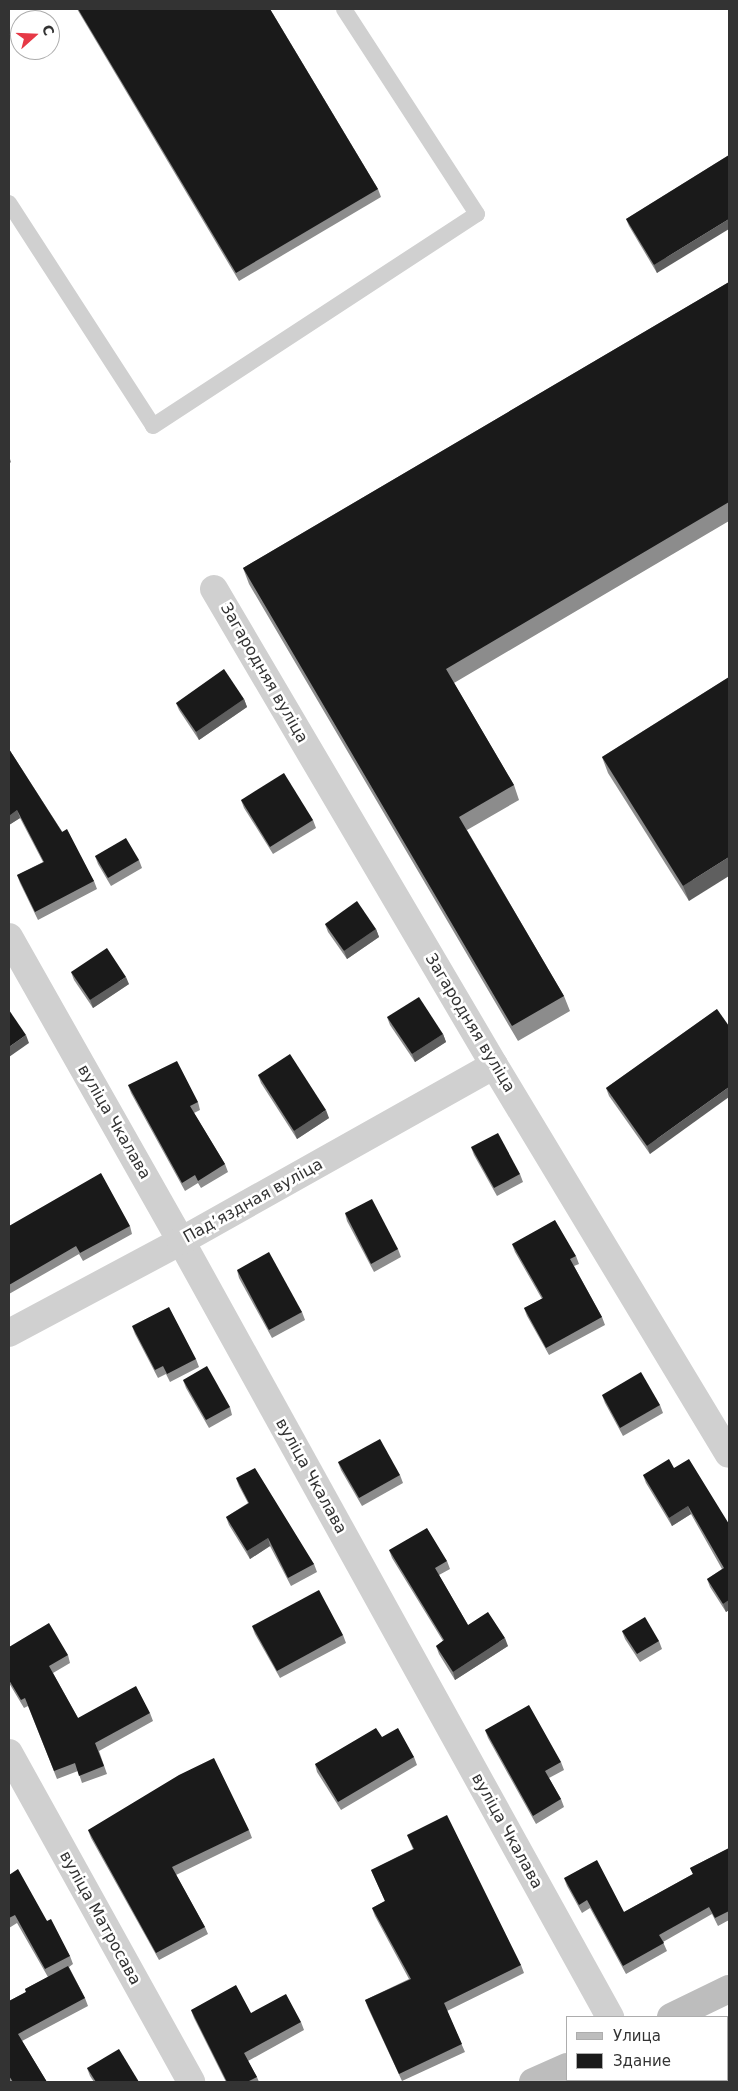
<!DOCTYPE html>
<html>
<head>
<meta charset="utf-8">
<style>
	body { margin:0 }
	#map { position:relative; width:738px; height:2091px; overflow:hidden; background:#fff; font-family:"DejaVu Sans",sans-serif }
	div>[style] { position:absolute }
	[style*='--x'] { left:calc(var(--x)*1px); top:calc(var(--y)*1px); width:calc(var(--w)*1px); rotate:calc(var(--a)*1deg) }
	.lane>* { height:16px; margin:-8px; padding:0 8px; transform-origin:8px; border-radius:8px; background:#d0d0d0 }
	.street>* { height:28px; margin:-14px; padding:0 14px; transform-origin:14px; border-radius:14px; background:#d0d0d0 }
	.secondary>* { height:28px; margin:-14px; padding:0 14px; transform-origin:14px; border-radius:14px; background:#bdbdbd }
	.wall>* { inset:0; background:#8c8c8c }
	.shaded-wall>* { inset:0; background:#5f5f5f }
	.building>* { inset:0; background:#1a1a1a }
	span { translate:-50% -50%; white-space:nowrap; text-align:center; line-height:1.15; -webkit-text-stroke:5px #fff; paint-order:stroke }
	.street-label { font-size:16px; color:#333 }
	.frame { position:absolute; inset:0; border:10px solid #333; pointer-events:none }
	.legend { position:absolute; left:566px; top:2016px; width:162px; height:65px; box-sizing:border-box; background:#fff; border:1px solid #adadad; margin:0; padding:6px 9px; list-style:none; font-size:15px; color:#333 }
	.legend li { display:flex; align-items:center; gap:10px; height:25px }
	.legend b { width:25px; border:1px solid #adadad }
	.north { position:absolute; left:10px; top:10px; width:50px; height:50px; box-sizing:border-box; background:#fff; border:1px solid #adadad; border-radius:50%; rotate:70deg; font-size:14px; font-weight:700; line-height:20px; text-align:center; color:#333 }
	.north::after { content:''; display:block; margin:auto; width:18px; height:22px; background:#e63946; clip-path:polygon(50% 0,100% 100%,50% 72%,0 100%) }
</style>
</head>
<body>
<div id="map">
	<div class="lane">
		<i style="--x:9;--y:203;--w:265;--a:57.1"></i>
		<i style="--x:153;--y:426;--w:387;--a:-33.2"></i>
		<i style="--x:477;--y:214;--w:244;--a:-123"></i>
	</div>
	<div class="street">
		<i style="--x:214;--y:589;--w:552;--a:59.53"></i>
		<i style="--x:494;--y:1065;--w:454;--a:58.9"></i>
		<i style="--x:9;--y:937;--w:349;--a:60.5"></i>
		<i style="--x:181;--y:1241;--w:887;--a:61.06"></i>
		<i style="--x:9;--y:1333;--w:195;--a:-28.1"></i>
		<i style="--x:181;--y:1241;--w:359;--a:-29.3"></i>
		<i style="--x:9;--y:1753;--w:376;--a:61"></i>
		<i style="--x:642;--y:2080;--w:2;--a:63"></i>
	</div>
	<div class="secondary">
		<i style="--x:671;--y:2017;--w:64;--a:-25.8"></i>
		<i style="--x:533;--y:2082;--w:37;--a:-24"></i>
	</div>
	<div class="wall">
		<i style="clip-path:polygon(77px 9px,270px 9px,378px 189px,381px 197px,239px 281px)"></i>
		<i style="clip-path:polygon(729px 155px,657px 273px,629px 226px,626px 219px)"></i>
		<i style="clip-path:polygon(729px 282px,729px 521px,454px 683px,514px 785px,519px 800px,467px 830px,564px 996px,570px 1011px,518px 1041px,249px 584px,243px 568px)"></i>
		<i style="clip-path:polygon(9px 456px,11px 462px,9px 464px)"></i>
		<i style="clip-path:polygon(729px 677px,689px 901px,608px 773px,602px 757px)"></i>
		<i style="clip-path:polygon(244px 699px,247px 707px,199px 740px,179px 710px,176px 703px)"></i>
		<i style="clip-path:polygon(9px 749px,94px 881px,97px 889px,38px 920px,20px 883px,17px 875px,43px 862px,20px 818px,9px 825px)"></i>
		<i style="clip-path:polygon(241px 800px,313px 820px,316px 828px,273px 854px,244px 808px)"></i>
		<i style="clip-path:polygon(95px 856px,139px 860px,142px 868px,111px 886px,98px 864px)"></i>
		<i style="clip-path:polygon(325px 924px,376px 929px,379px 937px,347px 959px,328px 932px)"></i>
		<i style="clip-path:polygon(71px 972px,129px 984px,93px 1008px,74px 980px)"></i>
		<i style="clip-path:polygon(717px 1009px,650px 1154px,609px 1096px,606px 1088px)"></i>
		<i style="clip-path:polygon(387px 1017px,443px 1034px,446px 1042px,415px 1062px,390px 1025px)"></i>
		<i style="clip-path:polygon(258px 1075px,329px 1118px,297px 1139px,261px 1083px)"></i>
		<i style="clip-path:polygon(128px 1085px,198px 1102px,200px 1110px,194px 1113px,225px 1164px,228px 1172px,201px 1188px,198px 1183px,185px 1191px,131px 1093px)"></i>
		<i style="clip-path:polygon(471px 1147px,520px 1174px,523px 1182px,497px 1196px,474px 1155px)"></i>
		<i style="clip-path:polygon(345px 1213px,398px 1249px,401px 1257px,374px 1272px,347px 1221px)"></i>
		<i style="clip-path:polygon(9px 1226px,130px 1226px,132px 1234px,83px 1261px,79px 1254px,9px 1294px)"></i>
		<i style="clip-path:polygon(512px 1244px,576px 1256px,579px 1264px,574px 1266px,602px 1317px,605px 1325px,549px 1355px,527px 1316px,524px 1308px,542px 1299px,515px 1252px)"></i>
		<i style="clip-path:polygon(237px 1270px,302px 1312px,305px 1320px,272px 1338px,239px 1278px)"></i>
		<i style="clip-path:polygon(132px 1326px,196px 1359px,199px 1367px,170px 1382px,166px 1374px,158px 1378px,135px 1334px)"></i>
		<i style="clip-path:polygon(183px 1380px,230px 1407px,232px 1415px,209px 1428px,186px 1388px)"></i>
		<i style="clip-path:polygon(602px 1395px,660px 1405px,663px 1413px,623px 1436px,605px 1403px)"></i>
		<i style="clip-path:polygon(338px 1462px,400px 1475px,403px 1483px,362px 1506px,341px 1470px)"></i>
		<i style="clip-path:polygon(674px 1468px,729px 1524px,729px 1610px,726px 1612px,710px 1587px,707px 1579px,722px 1569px,691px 1514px,672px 1526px,646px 1483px,643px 1475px)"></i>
		<i style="clip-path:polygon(236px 1478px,314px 1564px,317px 1572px,291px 1586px,270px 1546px,250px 1559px,229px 1525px,226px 1517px,248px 1503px,239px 1486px)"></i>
		<i style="clip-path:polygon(389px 1550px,447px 1561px,450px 1569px,439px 1575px,468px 1625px,508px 1646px,455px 1680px,439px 1654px,436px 1646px,443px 1641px,392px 1558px)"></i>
		<i style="clip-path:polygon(252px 1626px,343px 1635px,346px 1643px,280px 1678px,255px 1634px)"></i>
		<i style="clip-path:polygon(622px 1631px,659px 1641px,662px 1649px,640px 1662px,625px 1639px)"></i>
		<i style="clip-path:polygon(9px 1647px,68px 1655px,70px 1663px,53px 1673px,78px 1718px,150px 1713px,153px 1721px,99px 1751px,107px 1774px,82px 1783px,78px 1771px,57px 1779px,28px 1706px,24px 1708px,9px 1683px)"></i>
		<i style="clip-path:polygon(485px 1730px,561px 1762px,564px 1770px,549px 1778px,561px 1799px,564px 1807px,536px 1824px,488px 1738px)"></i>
		<i style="clip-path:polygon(382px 1737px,414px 1757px,417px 1765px,341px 1810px,317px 1772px,315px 1764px)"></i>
		<i style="clip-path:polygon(88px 1830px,249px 1830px,252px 1838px,176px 1875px,205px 1927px,208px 1934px,159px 1960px,91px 1838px)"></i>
		<i style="clip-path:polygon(407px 1835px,521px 1965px,524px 1973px,447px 2011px,465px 2052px,402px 2081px,368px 2008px,365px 2000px,409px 1979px,375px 1916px,372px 1908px,385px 1901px,371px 1870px,413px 1849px)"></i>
		<i style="clip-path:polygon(729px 1848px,729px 1920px,718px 1926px,712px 1914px,663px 1942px,667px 1951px,626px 1974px,590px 1908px,582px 1913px,567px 1886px,564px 1878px,624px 1912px,693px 1874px,690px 1868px)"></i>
		<i style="clip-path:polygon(9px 1875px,47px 1921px,70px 1956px,73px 1964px,69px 1967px,85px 1998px,88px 2006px,22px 2041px,47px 2082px,11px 2082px,9px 2079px,9px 2001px,26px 1992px,25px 1989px,48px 1977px,17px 1923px,9px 1928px)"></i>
		<i style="clip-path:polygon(191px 2010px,251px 2013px,301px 2022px,304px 2030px,248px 2061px,257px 2077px,259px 2082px,226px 2082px,194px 2018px)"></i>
		<i style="clip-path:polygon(87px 2068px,139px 2082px,94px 2082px,90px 2076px)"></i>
	</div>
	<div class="shaded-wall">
		<i style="clip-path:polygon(729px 219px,729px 229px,657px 273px,654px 265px)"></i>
		<i style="clip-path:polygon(244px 699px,247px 707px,199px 740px,196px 732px)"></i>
		<i style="clip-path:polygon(17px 810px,20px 818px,9px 825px,9px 816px)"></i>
		<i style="clip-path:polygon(729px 857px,729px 876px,689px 901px,683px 886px)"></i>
		<i style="clip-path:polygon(376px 929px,379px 937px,347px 959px,344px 951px)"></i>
		<i style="clip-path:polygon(126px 977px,129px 984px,93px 1008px,90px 1000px)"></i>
		<i style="clip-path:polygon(443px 1034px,446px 1042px,415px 1062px,412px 1054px)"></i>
		<i style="clip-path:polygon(26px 1035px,29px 1043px,9px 1057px,9px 1047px)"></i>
		<i style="clip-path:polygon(729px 1087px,729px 1097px,650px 1154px,647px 1146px)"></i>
		<i style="clip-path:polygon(326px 1110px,329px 1118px,297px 1139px,294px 1131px)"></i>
		<i style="clip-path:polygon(688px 1506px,691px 1514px,672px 1526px,669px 1518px)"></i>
		<i style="clip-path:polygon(268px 1538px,270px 1546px,250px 1559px,247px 1551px)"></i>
		<i style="clip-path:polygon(729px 1600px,729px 1610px,726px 1612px,723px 1604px)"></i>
		<i style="clip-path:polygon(505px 1638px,508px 1646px,455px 1680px,453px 1672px)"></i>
	</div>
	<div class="building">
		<i style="clip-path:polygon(78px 9px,270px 9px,378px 189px,236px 273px)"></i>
		<i style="clip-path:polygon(729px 155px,729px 219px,654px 265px,626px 219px)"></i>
		<i style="clip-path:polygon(729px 282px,729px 502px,446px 669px,514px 785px,459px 817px,564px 996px,512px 1026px,243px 568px)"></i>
		<i style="clip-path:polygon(224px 669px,244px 699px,196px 732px,176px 703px)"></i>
		<i style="clip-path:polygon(729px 677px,729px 857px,683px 886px,602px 757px)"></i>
		<i style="clip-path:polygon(9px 749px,62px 832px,67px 829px,94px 881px,35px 912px,17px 875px,44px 862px,17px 810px,9px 816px)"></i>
		<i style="clip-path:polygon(284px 773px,313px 820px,270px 847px,241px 800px)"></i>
		<i style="clip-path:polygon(126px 838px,139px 860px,108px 878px,95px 856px)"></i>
		<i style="clip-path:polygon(357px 901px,376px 929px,344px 951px,325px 924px)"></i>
		<i style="clip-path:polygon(107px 948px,126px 977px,90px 1000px,71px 972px)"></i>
		<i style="clip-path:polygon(419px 997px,443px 1034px,412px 1054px,387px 1017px)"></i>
		<i style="clip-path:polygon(717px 1009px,729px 1026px,729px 1087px,647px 1146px,606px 1088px)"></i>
		<i style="clip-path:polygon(9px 1010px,26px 1035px,9px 1047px)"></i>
		<i style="clip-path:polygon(290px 1054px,326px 1110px,294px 1131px,258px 1075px)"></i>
		<i style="clip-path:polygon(177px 1061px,198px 1102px,190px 1106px,225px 1164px,198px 1181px,195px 1175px,182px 1183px,128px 1085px)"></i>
		<i style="clip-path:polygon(498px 1133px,520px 1174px,494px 1188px,471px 1147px)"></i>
		<i style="clip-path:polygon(101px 1173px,130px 1226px,80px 1253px,76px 1246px,9px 1285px,9px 1226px)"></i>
		<i style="clip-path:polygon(372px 1199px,398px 1249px,371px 1264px,345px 1213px)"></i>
		<i style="clip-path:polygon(555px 1220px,576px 1256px,570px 1259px,602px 1317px,546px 1348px,524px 1308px,543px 1298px,512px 1244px)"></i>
		<i style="clip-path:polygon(269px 1252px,302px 1312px,269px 1330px,237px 1270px)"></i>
		<i style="clip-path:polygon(169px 1307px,196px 1359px,167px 1374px,163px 1366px,155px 1370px,132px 1326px)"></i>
		<i style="clip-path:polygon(207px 1366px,230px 1407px,206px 1420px,183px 1380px)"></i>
		<i style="clip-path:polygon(641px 1372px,660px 1405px,620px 1428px,602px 1395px)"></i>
		<i style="clip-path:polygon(380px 1439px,400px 1475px,359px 1498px,338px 1462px)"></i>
		<i style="clip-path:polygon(669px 1459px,674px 1468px,689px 1459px,729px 1524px,729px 1600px,723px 1604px,707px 1579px,724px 1568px,688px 1506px,669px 1518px,643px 1475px)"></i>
		<i style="clip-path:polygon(255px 1468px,314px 1564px,288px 1578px,268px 1538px,247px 1551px,226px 1517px,249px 1503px,236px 1478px)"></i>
		<i style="clip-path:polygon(427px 1528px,447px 1561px,435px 1568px,468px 1625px,488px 1612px,505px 1638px,453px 1672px,436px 1646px,444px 1640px,389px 1550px)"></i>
		<i style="clip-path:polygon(319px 1590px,343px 1635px,277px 1671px,252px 1626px)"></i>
		<i style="clip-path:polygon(645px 1617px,659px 1641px,637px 1654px,622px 1631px)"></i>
		<i style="clip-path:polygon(49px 1623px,68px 1655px,49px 1666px,78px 1718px,136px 1686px,150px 1713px,95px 1743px,104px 1766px,79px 1776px,75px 1763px,54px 1771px,25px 1698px,21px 1700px,9px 1680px,9px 1647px)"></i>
		<i style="clip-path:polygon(529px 1705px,561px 1762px,545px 1771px,561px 1799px,533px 1816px,485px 1730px)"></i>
		<i style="clip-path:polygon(376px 1728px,382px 1737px,398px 1728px,414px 1757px,338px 1802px,315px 1764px)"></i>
		<i style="clip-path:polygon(214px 1758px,249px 1830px,172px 1867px,205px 1927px,156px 1953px,88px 1830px,179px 1775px)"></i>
		<i style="clip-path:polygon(447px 1815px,521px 1965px,444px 2003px,462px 2044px,399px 2074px,365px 2000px,411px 1979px,372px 1908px,385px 1901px,371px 1870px,414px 1849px,407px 1835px)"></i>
		<i style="clip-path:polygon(729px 1848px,729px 1911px,715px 1918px,709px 1907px,659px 1935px,664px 1943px,623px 1966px,587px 1900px,579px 1905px,564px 1878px,597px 1860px,624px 1912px,693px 1874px,690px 1868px)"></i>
		<i style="clip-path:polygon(18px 1869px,47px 1921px,51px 1919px,70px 1956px,45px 1969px,15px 1915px,9px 1918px,9px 1875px)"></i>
		<i style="clip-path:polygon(68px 1966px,85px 1998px,18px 2034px,47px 2082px,13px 2082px,9px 2076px,9px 2001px,26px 1992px,25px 1989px)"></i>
		<i style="clip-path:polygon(236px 1985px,251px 2013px,286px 1994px,301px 2022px,244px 2053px,257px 2077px,247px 2082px,227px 2082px,191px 2010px)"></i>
		<i style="clip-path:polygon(119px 2049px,139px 2082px,96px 2082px,87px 2068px)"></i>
		<i style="clip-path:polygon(729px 2055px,729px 2082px,686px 2082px,685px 2080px,727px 2080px,727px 2056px)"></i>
	</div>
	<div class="street-label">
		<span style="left:264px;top:673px;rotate:60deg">Загародняя вуліца</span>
		<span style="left:470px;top:1023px;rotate:59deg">Загародняя вуліца</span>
		<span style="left:114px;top:1122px;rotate:60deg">вуліца Чкалава</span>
		<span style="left:253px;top:1201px;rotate:-29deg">Падʼяздная вуліца</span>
		<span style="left:311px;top:1476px;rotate:61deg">вуліца Чкалава</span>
		<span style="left:507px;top:1831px;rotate:61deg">вуліца Чкалава</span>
		<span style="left:100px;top:1918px;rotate:61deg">вуліца Матросава</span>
	</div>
	<div class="frame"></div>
	<ul class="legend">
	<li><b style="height:6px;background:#bdbdbd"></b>Улица</li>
	<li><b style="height:14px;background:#1a1a1a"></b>Здание</li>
	</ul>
	<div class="north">С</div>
</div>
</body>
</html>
